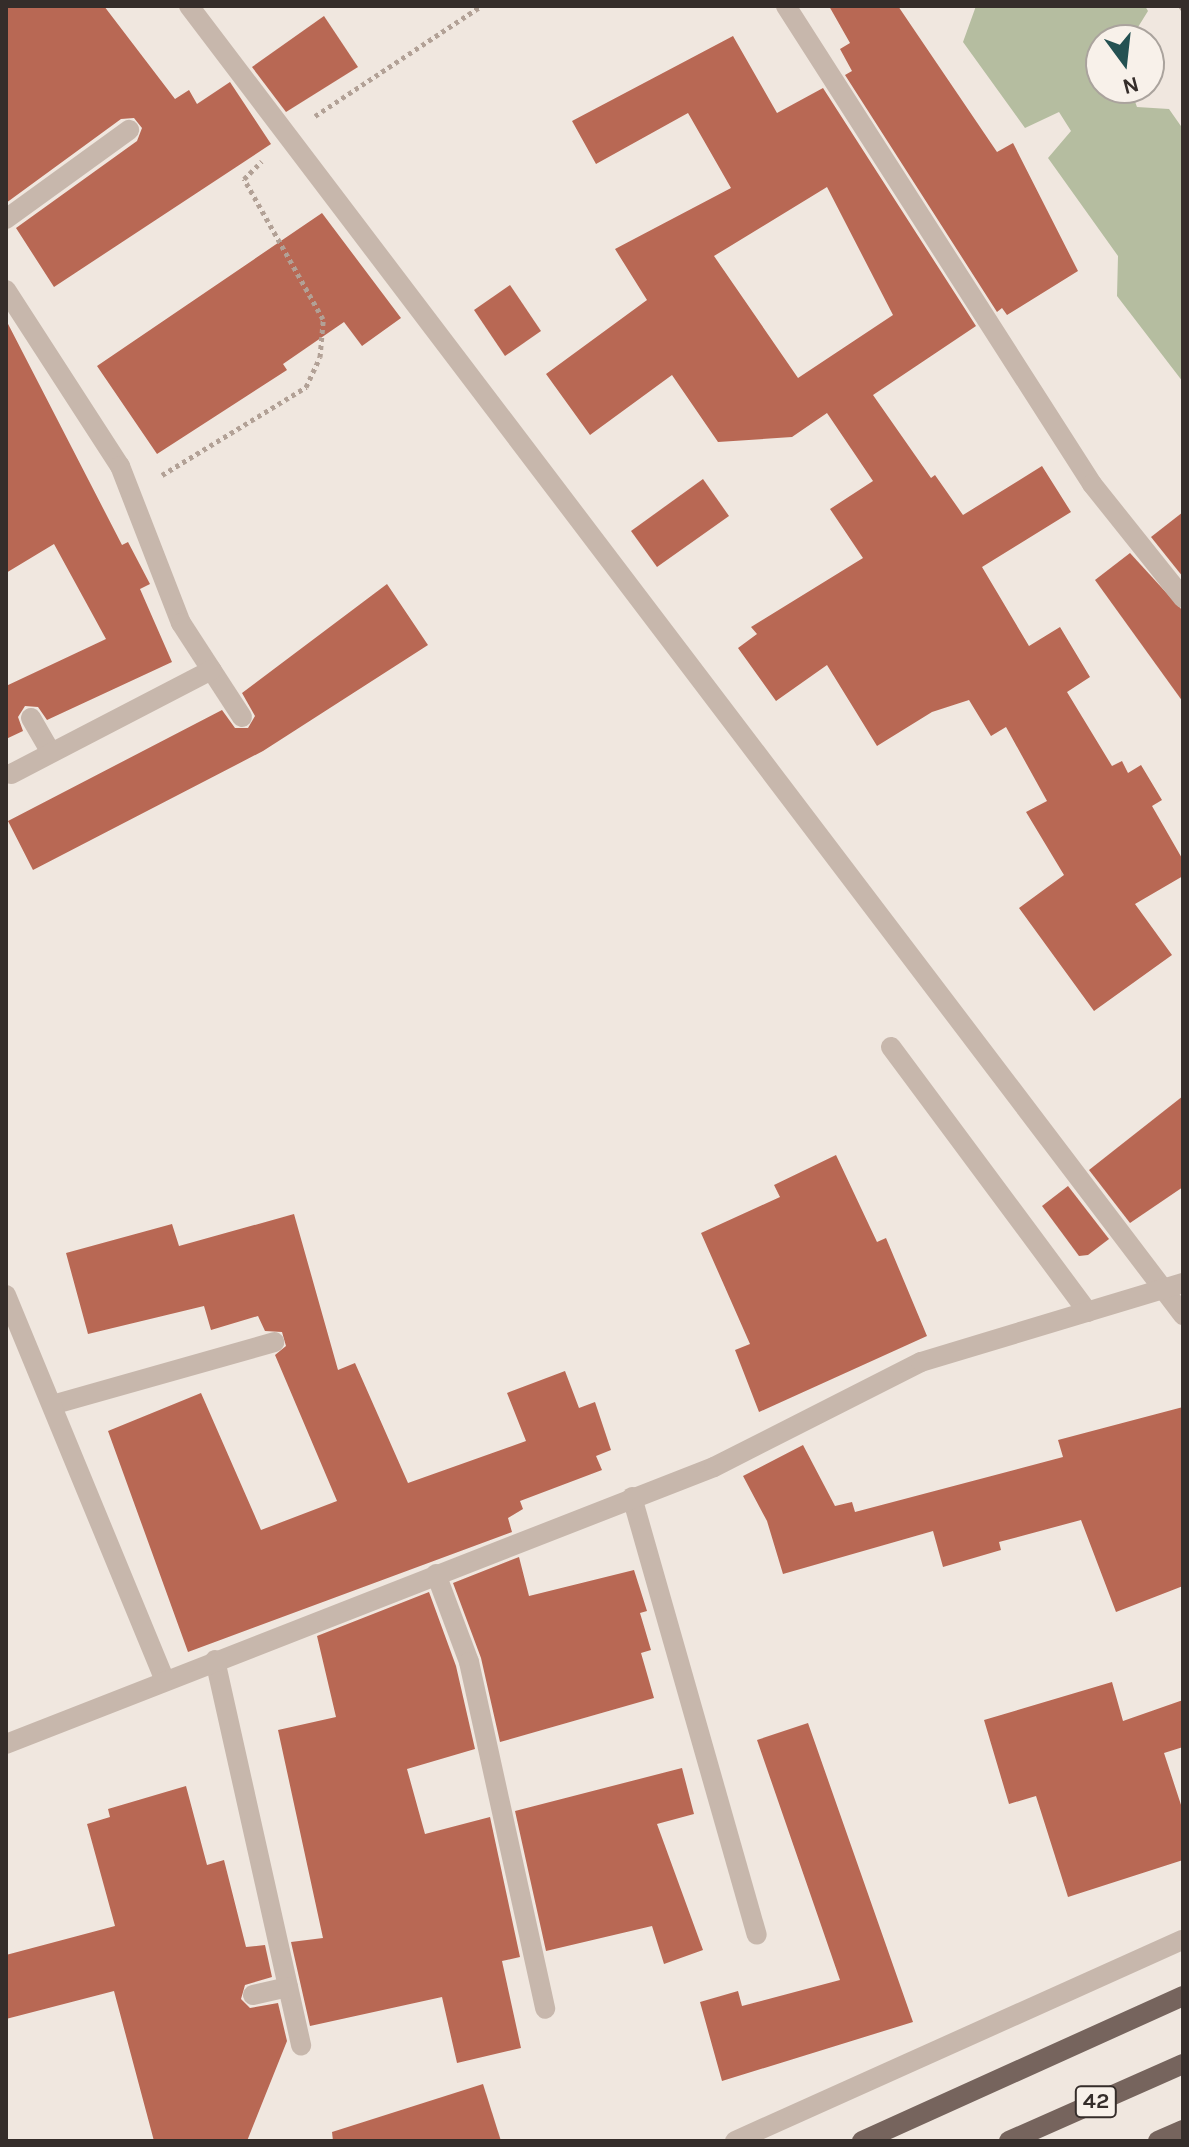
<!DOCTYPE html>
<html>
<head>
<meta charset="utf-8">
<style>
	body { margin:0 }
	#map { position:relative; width:1189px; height:2147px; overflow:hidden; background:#f0e7df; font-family:Karla,sans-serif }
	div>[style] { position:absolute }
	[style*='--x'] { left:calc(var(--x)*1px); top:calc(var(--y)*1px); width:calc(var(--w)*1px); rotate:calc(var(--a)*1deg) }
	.green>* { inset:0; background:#b5bda0 }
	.building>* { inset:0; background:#b86854 }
	.path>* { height:5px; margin-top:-2.5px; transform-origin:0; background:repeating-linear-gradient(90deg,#b2a196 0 4px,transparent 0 8px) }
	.service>* { height:20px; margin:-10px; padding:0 10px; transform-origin:10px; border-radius:10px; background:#c7b7ac }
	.minor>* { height:20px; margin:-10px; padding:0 10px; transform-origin:10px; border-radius:10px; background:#c7b7ac }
	.primary>* { height:20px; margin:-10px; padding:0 10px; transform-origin:10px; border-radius:10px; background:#76645d }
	span { translate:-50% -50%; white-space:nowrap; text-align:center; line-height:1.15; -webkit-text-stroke:6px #f8f1ea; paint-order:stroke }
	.shield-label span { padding:2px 6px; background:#f8f1ea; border:2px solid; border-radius:6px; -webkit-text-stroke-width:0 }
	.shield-label { font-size:22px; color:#352d2a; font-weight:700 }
	.frame { position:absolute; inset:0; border:8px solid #352d2a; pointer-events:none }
	.north { position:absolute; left:1085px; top:24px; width:80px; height:80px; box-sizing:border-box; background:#f8f1ea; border:2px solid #aaa39d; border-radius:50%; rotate:165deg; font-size:22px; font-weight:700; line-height:32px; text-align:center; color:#352d2a }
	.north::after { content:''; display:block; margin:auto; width:28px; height:36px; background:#245152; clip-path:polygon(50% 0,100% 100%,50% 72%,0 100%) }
</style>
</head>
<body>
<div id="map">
	<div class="green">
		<i style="clip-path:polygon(976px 6px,1145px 6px,1148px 11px,1130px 40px,1101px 40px,1101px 88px,1130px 88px,1137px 107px,1169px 109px,1183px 129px,1183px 382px,1117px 296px,1118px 256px,1048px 158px,1071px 131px,1059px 112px,1025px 128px,963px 42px)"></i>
	</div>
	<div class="building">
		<i style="clip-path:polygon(6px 6px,104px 6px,175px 99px,189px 90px,197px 104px,230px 82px,271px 144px,54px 287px,16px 228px,137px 141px,142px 128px,134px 118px,121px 119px,6px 203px)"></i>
		<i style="clip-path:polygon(829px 6px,898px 6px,997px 152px,1013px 143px,1078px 271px,1007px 315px,1002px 308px,997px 312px,845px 75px,852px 71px,840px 49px,850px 43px)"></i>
		<i style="clip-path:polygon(324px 16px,358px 67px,286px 112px,252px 67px)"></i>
		<i style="clip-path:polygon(evenodd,733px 36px,777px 113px,823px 88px,976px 326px,873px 395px,931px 478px,935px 475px,963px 515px,1042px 466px,1071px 512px,982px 567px,1029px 646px,1060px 627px,1090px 677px,1067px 692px,1112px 766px,1122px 761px,1128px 773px,1141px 765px,1162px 800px,1152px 806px,1183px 860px,1183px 876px,1135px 904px,1172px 955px,1094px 1011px,1019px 908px,1064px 875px,1026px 812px,1047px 801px,1006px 727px,991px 736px,969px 700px,932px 712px,877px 746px,827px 665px,776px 701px,738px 648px,757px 634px,751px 627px,863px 558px,830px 509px,873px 481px,827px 413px,792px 437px,718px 442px,672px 375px,590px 435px,546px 374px,647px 300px,615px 249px,731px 188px,688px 113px,596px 164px,572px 121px,733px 36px,827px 187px,893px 315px,798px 378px,714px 256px,827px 187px)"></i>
		<i style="clip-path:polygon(322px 213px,401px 318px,362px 346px,344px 322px,283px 364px,287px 370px,157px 454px,97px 366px)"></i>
		<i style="clip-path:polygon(510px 285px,541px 331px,505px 356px,474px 310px)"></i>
		<i style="clip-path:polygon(6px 320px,122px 545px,128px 542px,150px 584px,140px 589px,172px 662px,47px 720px,38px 707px,25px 706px,18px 717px,23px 731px,6px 739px,6px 686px,106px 639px,54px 544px,6px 573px)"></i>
		<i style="clip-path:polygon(703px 479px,729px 516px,657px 567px,631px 531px)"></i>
		<i style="clip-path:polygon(1183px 512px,1183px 577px,1151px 537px)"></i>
		<i style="clip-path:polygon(1130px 553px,1183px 611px,1183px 702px,1095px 580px)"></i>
		<i style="clip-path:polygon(387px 584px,428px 645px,263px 751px,33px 870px,8px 821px,222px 710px,235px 728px,248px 728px,255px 716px,242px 693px)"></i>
		<i style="clip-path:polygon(1183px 1096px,1183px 1187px,1130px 1223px,1089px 1170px)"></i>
		<i style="clip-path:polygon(836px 1155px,877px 1242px,886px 1238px,927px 1336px,759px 1412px,735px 1350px,750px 1344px,701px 1233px,780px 1197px,774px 1185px)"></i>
		<i style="clip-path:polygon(1068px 1186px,1109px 1239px,1088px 1255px,1079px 1256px,1042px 1206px)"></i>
		<i style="clip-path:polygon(294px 1214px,338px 1370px,355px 1363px,408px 1483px,526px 1441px,507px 1393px,565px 1371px,579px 1408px,595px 1402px,611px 1450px,596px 1456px,602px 1470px,520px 1501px,523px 1509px,508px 1518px,512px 1532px,188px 1652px,108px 1431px,201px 1393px,261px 1530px,337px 1501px,275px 1355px,286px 1346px,282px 1332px,265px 1331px,258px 1316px,211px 1330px,204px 1306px,88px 1334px,66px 1253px,172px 1224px,179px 1246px)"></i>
		<i style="clip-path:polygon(1183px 1407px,1183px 1586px,1116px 1612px,1081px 1520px,999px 1542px,1001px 1550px,943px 1567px,933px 1531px,783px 1574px,767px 1521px,743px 1476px,803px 1445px,835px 1506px,852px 1502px,855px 1512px,1063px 1457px,1058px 1440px)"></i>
		<i style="clip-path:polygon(519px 1557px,529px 1596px,634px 1570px,647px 1611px,640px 1613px,651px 1650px,641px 1653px,654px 1698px,500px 1742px,481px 1658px,453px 1583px)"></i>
		<i style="clip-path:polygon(429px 1592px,456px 1666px,475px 1749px,407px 1769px,425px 1834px,490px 1817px,520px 1957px,502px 1961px,521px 2048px,457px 2063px,442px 1997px,310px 2026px,291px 1942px,323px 1938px,278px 1730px,336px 1717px,317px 1636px)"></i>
		<i style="clip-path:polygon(1112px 1682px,1123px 1721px,1183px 1700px,1183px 1747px,1164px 1753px,1183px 1811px,1183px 1860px,1068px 1897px,1036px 1796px,1009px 1804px,984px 1720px)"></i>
		<i style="clip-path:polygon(808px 1723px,913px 2022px,722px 2081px,700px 2002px,738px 1991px,742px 2006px,840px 1980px,757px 1740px)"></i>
		<i style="clip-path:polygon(682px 1768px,694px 1814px,657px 1824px,703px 1950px,664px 1964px,652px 1926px,546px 1951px,515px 1811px)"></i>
		<i style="clip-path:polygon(186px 1786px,207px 1865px,224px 1860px,246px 1947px,265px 1945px,272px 1977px,245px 1985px,241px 1999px,250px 2008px,278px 2003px,287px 2041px,247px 2141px,154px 2141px,114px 1991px,6px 2019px,6px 1955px,115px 1926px,87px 1824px,110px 1817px,108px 1809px)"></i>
		<i style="clip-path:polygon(483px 2084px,501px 2141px,333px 2141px,332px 2132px)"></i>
	</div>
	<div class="path">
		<i style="--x:1181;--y:6;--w:4;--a:56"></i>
		<i style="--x:315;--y:116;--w:199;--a:-33.5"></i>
		<i style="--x:162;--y:475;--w:169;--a:-31.4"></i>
		<i style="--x:306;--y:387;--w:33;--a:-65"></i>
		<i style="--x:320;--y:357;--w:38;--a:-85"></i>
		<i style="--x:323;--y:319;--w:161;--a:-119.4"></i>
		<i style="--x:244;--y:179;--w:25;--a:-45"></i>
	</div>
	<div class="service">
		<i style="--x:6;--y:219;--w:152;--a:-35.9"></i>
		<i style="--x:6;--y:290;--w:210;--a:57.1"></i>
		<i style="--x:120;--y:466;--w:168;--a:68.8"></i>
		<i style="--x:181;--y:623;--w:112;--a:57"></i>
		<i style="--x:31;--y:718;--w:39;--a:60"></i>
		<i style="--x:11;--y:774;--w:226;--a:-27.4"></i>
		<i style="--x:891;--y:1047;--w:330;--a:53.4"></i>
		<i style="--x:52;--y:1405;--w:231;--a:-15.8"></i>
		<i style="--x:632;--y:1497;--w:455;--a:74.1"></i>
		<i style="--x:215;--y:1660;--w:395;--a:77.4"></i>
		<i style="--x:253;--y:1995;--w:36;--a:-13"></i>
	</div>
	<div class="minor">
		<i style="--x:189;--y:6;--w:1644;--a:52.79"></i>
		<i style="--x:786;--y:6;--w:568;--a:57.37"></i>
		<i style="--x:1092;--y:484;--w:146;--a:51.4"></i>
		<i style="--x:6;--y:1295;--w:417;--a:67.6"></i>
		<i style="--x:436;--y:1574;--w:94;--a:69.4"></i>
		<i style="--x:469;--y:1662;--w:355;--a:77.6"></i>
		<i style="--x:6;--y:1744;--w:760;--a:-21.37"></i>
		<i style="--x:714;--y:1467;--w:232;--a:-26.9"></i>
		<i style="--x:921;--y:1362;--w:274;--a:-16.8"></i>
		<i style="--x:735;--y:2141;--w:491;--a:-24.2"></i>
	</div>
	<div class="primary">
		<i style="--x:862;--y:2141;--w:352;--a:-24.3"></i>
		<i style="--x:1009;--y:2141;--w:190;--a:-23.9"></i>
		<i style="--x:1158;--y:2141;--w:27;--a:-24"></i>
	</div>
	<div class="shield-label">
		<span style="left:1096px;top:2102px">42</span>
	</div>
	<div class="frame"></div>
	<div class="north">N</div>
</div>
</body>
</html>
